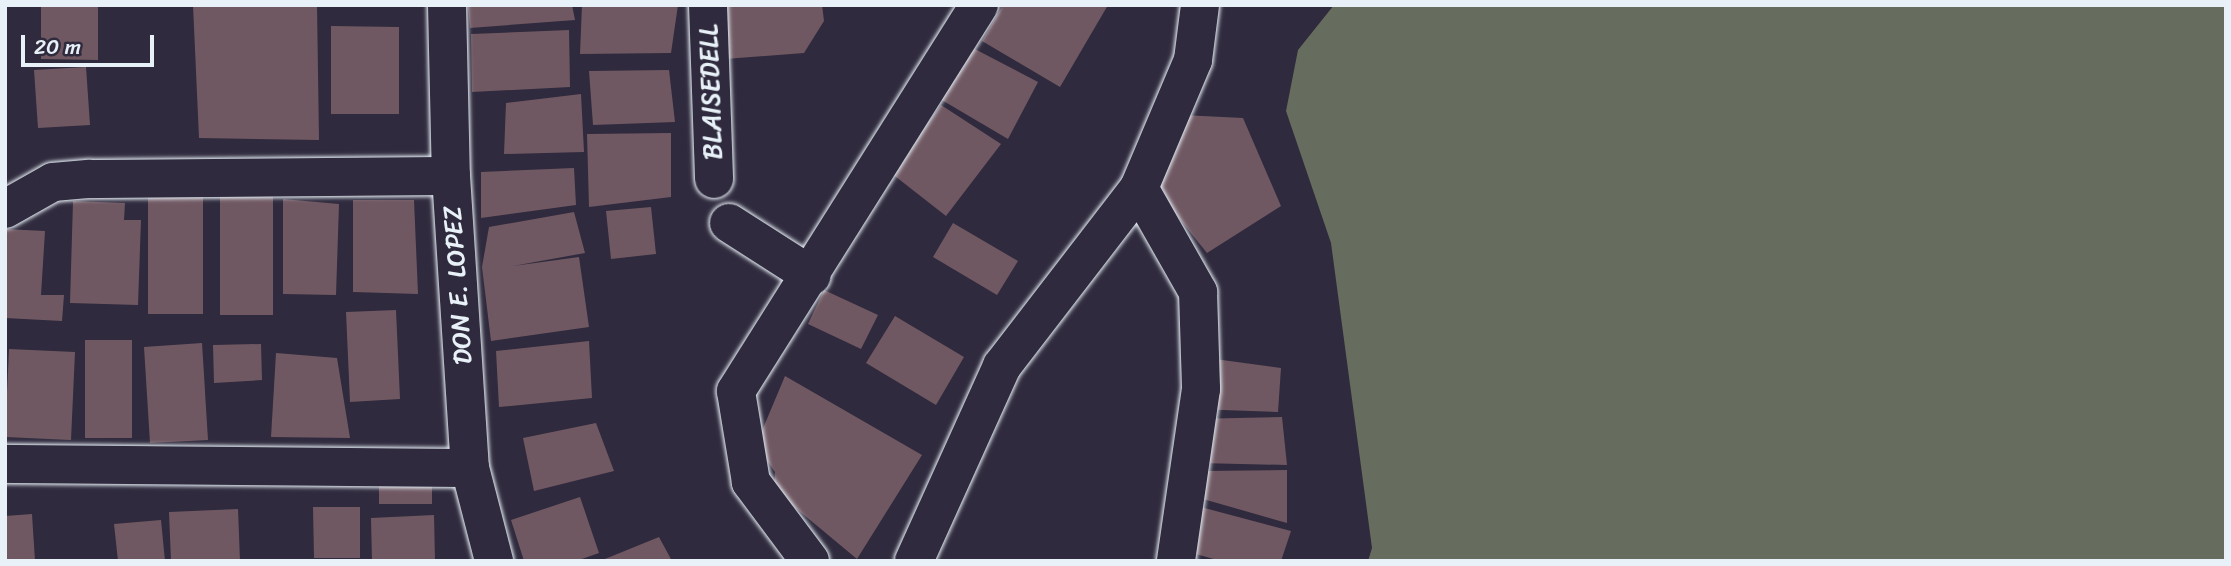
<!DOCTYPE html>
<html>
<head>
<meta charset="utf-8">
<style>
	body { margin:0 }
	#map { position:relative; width:2231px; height:566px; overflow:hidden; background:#2f2a3d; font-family:Sriracha,sans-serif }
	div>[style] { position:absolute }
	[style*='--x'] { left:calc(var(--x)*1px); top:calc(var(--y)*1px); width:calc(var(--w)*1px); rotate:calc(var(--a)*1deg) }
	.green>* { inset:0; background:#666c5e }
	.building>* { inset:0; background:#705862 }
	.roads { filter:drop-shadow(0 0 2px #e8f1f8) drop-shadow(0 0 2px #e8f1f8) }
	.street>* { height:38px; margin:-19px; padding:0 19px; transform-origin:19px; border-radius:19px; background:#2f2a3d }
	span { translate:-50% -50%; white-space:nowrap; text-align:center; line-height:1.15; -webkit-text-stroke:5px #2f2a3d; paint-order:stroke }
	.street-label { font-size:26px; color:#e8f1f8 }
	.frame { position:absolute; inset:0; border:7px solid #e8f1f8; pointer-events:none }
	.scale { position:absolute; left:21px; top:35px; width:133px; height:32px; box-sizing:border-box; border:4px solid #e8f1f8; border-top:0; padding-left:9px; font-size:21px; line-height:24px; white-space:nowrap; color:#e8f1f8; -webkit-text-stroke:5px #2f2a3d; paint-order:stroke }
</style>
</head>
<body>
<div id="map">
	<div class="green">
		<i style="clip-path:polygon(1334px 5px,2226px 5px,2226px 561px,1368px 561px,1372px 548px,1331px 243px,1286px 111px,1298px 50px)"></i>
	</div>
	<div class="building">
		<i style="clip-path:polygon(41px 5px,98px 5px,98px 60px,41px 59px)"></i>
		<i style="clip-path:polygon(193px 5px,317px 5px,319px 140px,199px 138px)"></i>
		<i style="clip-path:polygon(468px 5px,572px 5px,575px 20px,470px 28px)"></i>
		<i style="clip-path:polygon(582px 5px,678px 5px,671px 53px,580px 54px)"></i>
		<i style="clip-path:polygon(724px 5px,822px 5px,824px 21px,804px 53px,725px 59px)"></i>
		<i style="clip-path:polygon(1003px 5px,1108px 5px,1060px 87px,982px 41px)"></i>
		<i style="clip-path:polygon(331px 26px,399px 27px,399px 114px,331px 114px)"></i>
		<i style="clip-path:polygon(569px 30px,570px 87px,472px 92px,471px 34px)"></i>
		<i style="clip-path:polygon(971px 47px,1038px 82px,1008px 139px,935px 96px)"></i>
		<i style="clip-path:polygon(86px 67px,90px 125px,38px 128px,34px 70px)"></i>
		<i style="clip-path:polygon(669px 70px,675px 122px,593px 125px,589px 71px)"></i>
		<i style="clip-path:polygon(581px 94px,584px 152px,504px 154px,506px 103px)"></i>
		<i style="clip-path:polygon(941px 105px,1001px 144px,946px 216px,891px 173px)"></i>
		<i style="clip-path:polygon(1162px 114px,1243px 118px,1281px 206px,1207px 253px,1141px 171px)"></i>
		<i style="clip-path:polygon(671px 133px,671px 197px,589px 207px,587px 134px)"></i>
		<i style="clip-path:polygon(574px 168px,576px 205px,481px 218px,481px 172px)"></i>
		<i style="clip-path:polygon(148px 189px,203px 189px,203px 314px,148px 314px)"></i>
		<i style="clip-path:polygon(220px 193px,273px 193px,273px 315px,220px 315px)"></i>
		<i style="clip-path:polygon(283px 199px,339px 204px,336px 295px,283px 294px)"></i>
		<i style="clip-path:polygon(353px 200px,414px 200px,418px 294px,353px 292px)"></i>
		<i style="clip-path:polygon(73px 201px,125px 203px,124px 220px,141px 220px,138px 305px,70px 303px)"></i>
		<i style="clip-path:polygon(651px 207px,656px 254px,611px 259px,606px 211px)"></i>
		<i style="clip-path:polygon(574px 212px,585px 253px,513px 266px,579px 257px,589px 327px,491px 341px,482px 267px,489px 227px)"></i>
		<i style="clip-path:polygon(953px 223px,1018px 261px,997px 295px,933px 257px)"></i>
		<i style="clip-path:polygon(5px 229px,45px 231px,41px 295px,64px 295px,62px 321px,5px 318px)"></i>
		<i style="clip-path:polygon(824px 290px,878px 315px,861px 349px,808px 324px)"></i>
		<i style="clip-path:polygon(396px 310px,400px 399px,350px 402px,346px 312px)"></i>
		<i style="clip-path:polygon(895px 316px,964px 357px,936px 405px,866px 363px)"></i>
		<i style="clip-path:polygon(85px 340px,132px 340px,132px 438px,85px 438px)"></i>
		<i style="clip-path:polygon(589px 341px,592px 398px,499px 407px,496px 351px)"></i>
		<i style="clip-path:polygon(202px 343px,208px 440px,150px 443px,144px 347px)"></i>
		<i style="clip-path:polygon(261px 344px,262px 380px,214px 383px,213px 345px)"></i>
		<i style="clip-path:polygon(9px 349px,75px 352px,71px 440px,5px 437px)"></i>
		<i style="clip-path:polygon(276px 353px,337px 358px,350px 438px,271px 437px)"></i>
		<i style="clip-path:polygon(1200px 357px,1281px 368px,1278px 412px,1194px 409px)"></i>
		<i style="clip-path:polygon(785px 376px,922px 455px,857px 559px,774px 490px,775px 472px,756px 445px)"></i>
		<i style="clip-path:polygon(1282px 417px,1287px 465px,1199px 463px,1192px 419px)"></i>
		<i style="clip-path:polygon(596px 423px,614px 471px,534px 491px,523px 438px)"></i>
		<i style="clip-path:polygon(1287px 470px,1287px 523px,1203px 499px,1203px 471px)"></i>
		<i style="clip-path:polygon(379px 484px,432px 484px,432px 504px,379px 504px)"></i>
		<i style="clip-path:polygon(580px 497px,599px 553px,576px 561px,524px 561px,511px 520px)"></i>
		<i style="clip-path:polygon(1197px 506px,1291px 531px,1281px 561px,1221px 561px,1192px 553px)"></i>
		<i style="clip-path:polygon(313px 507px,360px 507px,360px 558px,314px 558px)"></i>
		<i style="clip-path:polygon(238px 509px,240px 561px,171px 561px,169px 512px)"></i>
		<i style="clip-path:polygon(32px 514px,35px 561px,5px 561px,5px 516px)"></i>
		<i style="clip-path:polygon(434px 515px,435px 561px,372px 561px,371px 518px)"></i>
		<i style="clip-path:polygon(161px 520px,165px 561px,118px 561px,114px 524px)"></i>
		<i style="clip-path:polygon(659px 537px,672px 561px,600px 561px)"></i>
	</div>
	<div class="roads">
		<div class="street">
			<i style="--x:447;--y:5;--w:171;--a:88.7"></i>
			<i style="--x:451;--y:176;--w:293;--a:86.3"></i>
			<i style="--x:470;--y:468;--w:96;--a:75.5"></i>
			<i style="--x:708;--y:5;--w:174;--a:88"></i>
			<i style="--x:1139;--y:188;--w:120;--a:60.4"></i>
			<i style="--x:1198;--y:292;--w:97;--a:88.2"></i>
			<i style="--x:1201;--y:389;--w:174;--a:98.3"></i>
			<i style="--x:5;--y:209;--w:55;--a:-29.4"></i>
			<i style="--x:53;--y:182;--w:37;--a:-5"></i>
			<i style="--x:90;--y:179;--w:361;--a:-0.5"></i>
			<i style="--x:729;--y:223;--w:98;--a:32.6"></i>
			<i style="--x:5;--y:464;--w:465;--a:0.5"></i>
			<i style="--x:810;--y:561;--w:99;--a:-126.8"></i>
			<i style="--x:751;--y:482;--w:92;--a:-99.4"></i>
			<i style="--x:736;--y:391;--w:456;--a:-57.8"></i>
			<i style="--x:914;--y:561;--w:214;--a:-65.7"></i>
			<i style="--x:1002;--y:366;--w:225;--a:-52.4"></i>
			<i style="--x:1139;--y:188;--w:139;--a:-67.1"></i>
			<i style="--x:1193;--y:60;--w:55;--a:-82.7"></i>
		</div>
	</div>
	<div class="street-label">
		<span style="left:711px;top:92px;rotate:-92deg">BLAISEDELL</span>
		<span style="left:458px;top:285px;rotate:-94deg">DON E. LOPEZ</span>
	</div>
	<div class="frame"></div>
	<div class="scale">20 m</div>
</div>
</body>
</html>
